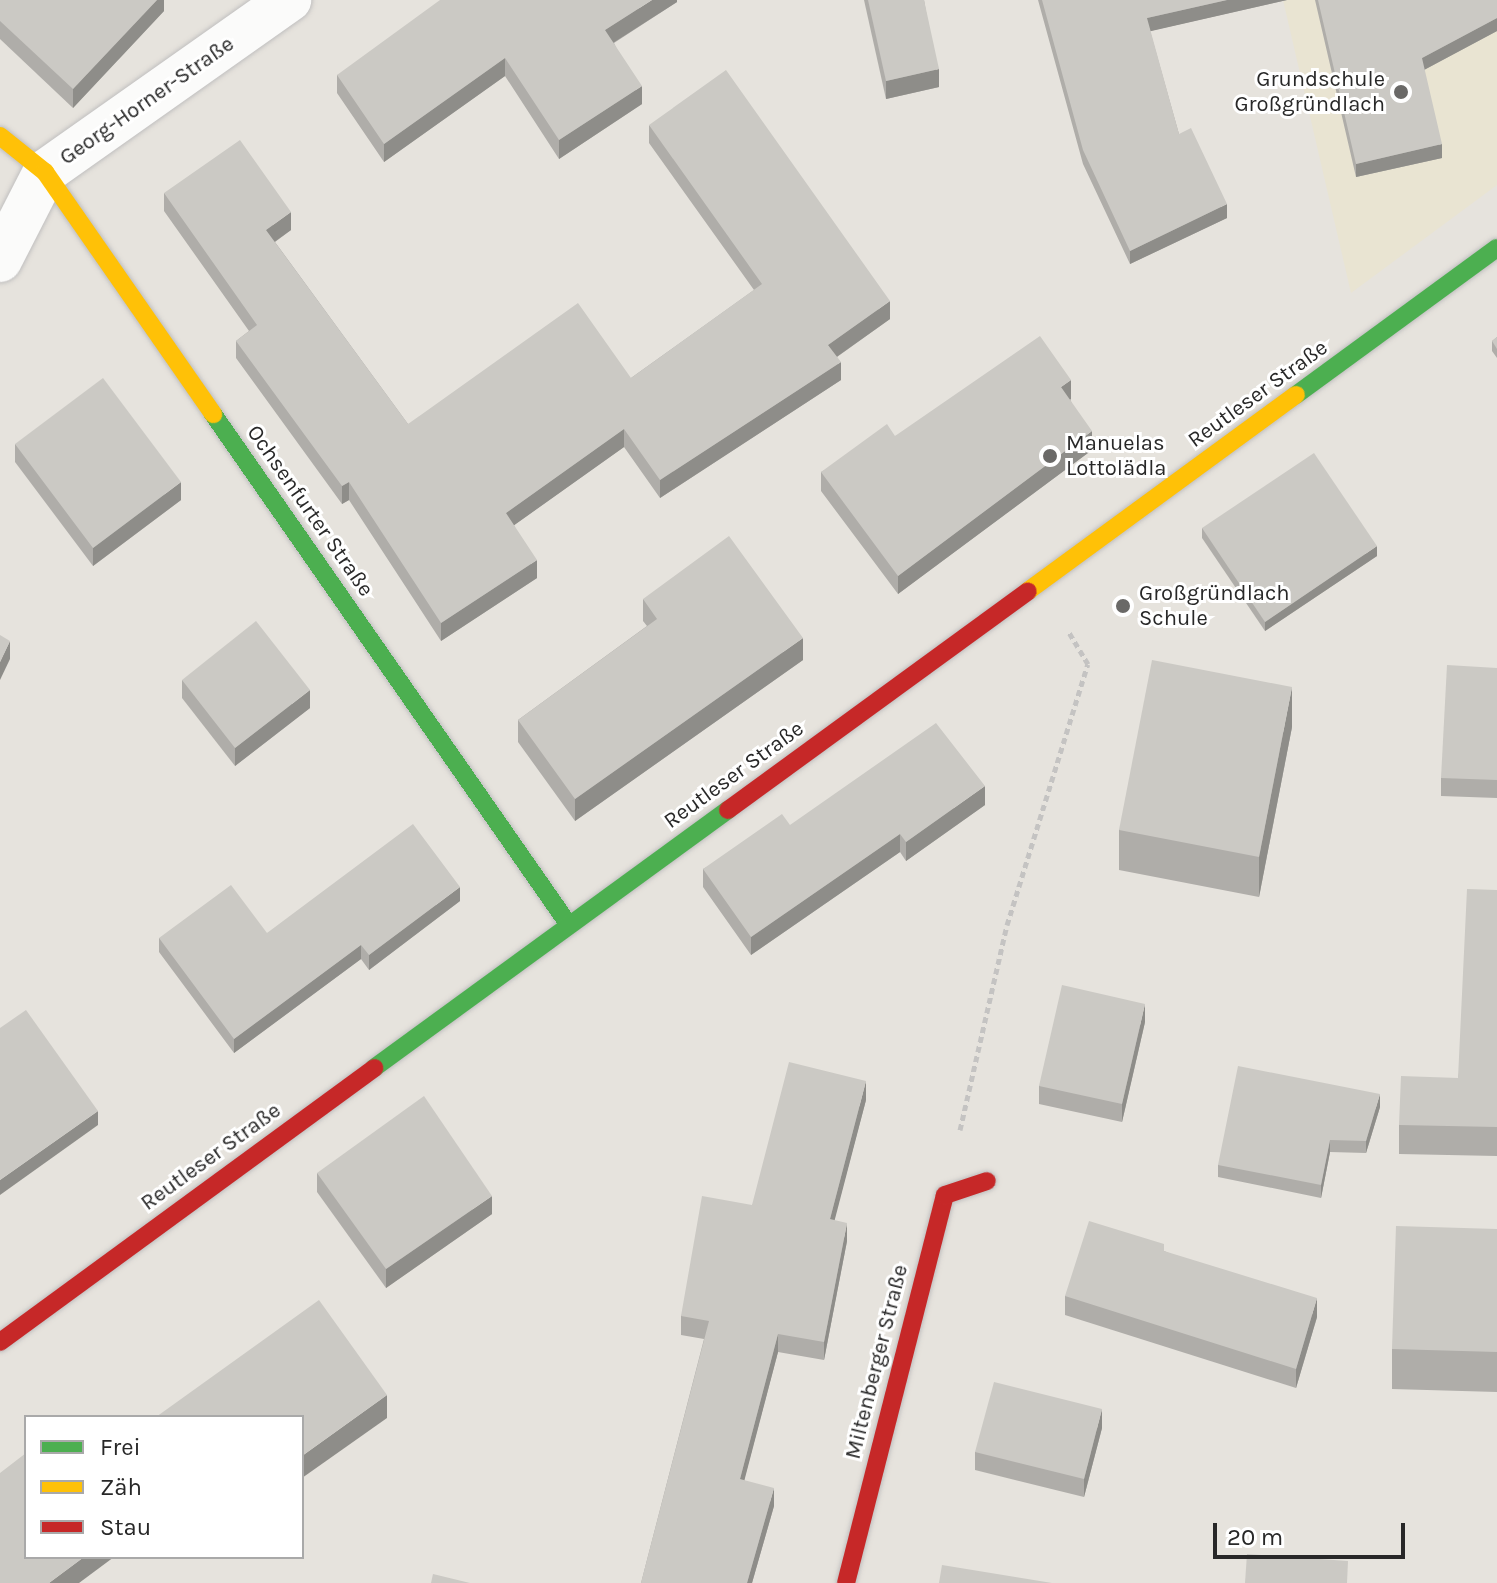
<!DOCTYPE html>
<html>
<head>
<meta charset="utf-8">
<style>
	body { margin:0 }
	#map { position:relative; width:1497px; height:1583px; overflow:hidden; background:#e6e3dd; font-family:Karla,sans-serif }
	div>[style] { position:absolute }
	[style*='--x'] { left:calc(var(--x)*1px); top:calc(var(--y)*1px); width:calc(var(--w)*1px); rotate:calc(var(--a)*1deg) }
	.education>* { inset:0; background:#e9e4d2 }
	.path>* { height:5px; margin-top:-2.5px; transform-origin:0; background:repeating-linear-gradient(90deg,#c4c3c2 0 6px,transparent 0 10px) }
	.roads { filter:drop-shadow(0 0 2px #c0bfbf) drop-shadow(0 0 2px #c0bfbf) }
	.street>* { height:44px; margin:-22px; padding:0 22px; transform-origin:22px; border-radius:22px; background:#fbfbfa }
	.fast>* { height:18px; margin:-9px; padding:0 9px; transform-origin:9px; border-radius:9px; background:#4caf50 }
	.slow>* { height:18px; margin:-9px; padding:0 9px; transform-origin:9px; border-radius:9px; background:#ffc107 }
	.jam>* { height:18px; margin:-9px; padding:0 9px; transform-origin:9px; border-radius:9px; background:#c62828 }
	.wall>* { inset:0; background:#afada9 }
	.shaded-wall>* { inset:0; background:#8e8d89 }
	.building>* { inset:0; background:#cbc9c4 }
	.dots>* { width:22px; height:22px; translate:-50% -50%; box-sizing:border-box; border:4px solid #fff; border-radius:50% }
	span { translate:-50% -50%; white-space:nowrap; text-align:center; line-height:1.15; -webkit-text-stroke:6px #fff; paint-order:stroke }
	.poi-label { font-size:22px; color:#282828 }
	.right { translate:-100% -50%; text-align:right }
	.left { translate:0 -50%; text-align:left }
	.street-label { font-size:22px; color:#282828 }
	.legend { position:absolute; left:24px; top:1415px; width:280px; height:144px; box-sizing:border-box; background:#fff; border:2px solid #a9a9a9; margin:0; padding:10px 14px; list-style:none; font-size:24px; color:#282828 }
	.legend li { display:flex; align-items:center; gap:16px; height:40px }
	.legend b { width:40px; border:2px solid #a9a9a9 }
	.scale { position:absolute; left:1213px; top:1523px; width:192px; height:36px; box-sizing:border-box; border:4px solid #282828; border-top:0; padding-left:10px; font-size:24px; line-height:28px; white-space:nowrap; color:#282828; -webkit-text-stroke:6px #fff; paint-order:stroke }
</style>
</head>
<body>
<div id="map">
	<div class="education">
		<i style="clip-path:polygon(1283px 0,1497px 0,1497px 185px,1351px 293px)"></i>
	</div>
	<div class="path">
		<i style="--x:960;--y:1130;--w:210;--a:-77.1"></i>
		<i style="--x:1007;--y:925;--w:273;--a:-72.8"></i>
		<i style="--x:1088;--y:664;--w:39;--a:-121"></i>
	</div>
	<div class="roads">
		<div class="street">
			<i style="--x:0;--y:260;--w:99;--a:-62.9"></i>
			<i style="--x:45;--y:172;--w:299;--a:-35.2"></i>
		</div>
		<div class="fast">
			<i style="--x:1296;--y:395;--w:249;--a:-36.2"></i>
			<i style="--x:213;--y:414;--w:623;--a:55.14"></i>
			<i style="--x:374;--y:1068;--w:438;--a:-36.1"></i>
		</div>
		<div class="slow">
			<i style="--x:0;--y:136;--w:58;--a:38.7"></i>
			<i style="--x:45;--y:172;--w:295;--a:55.2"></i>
			<i style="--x:1028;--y:591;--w:332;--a:-36.2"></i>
		</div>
		<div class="jam">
			<i style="--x:728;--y:810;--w:371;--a:-36.1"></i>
			<i style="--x:0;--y:1342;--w:464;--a:-36.2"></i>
			<i style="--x:846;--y:1583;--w:400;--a:-75.7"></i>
			<i style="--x:945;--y:1195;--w:44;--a:-18.4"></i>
		</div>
	</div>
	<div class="wall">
		<i style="clip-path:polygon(0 0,164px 0,164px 11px,73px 108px,0 39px)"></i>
		<i style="clip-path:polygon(677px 0,677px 2px,614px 43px,642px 104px,559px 159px,505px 76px,384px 162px,337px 93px,337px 75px)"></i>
		<i style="clip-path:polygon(864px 0,924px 0,939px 87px,886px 99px)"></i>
		<i style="clip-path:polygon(1038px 0,1287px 0,1150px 31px,1179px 134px,1227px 218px,1130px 264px,1083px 164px)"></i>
		<i style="clip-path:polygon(1315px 0,1497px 0,1497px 31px,1424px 70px,1442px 158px,1356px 177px)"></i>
		<i style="clip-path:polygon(649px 125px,890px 319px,837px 357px,841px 380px,660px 498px,624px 447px,514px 525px,537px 578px,441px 641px,349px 500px,342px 504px,236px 358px,236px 341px,249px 331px,164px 211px,164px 193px,291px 230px,275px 242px,408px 424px,631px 378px,754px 290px,649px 143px)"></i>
		<i style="clip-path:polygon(1497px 337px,1497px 358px,1492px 351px,1492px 341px)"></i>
		<i style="clip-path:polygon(1070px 399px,1092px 450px,898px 594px,821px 491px,821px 472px,895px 436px,1071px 399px)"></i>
		<i style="clip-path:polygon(15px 444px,181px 500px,93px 566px,15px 462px)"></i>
		<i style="clip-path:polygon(1202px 528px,1377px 556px,1265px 631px,1202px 538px)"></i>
		<i style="clip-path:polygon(643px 599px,803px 660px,575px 821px,518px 742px,518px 720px,647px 626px,643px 621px)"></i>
		<i style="clip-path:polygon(1497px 668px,1497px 798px,1441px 796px,1441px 778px)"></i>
		<i style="clip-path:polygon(182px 680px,310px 708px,235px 766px,182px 698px)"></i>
		<i style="clip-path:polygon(1292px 727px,1259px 897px,1119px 870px,1119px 830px)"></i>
		<i style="clip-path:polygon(985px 805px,906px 861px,900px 852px,751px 955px,703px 887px,703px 869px,790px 825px)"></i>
		<i style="clip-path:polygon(1497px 890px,1497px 1156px,1399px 1154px,1399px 1125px,1458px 1078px)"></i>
		<i style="clip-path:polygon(460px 901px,369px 970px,361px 959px,234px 1053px,159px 952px,159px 938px,267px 933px)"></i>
		<i style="clip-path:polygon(1145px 1022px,1122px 1122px,1039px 1104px,1039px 1086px)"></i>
		<i style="clip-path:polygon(866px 1100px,834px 1220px,847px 1241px,824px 1360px,778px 1352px,744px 1480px,774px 1506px,752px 1583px,641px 1583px,704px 1339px,681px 1335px,681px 1316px,752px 1205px)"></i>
		<i style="clip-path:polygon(1380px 1107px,1366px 1153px,1330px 1152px,1321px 1198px,1218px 1177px,1218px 1165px)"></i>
		<i style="clip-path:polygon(317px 1173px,492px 1214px,386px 1288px,317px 1192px)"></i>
		<i style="clip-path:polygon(1497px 1229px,1497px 1392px,1392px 1389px,1392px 1349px)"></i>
		<i style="clip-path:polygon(1164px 1251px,1317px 1317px,1296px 1388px,1065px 1315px,1065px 1296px)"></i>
		<i style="clip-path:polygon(1102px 1428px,1084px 1497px,975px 1470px,975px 1452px)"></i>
	</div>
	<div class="shaded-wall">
		<i style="clip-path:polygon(157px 0,164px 0,164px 11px,73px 108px,73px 89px)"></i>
		<i style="clip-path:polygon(652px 0,677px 0,677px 2px,605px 48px,605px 30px)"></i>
		<i style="clip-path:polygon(1227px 0,1287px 0,1147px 32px,1147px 18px)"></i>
		<i style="clip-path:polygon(1497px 18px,1497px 31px,1422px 71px,1422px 58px)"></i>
		<i style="clip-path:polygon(505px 58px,505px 76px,384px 162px,384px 144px)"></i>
		<i style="clip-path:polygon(939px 69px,939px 87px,886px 99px,886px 81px)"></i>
		<i style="clip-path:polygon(642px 86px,642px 104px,559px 159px,559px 140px)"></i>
		<i style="clip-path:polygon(1442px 144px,1442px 158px,1356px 177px,1356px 164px)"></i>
		<i style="clip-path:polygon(1227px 204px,1227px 218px,1130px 264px,1130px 251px)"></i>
		<i style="clip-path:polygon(291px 212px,291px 230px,266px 248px,266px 230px)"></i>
		<i style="clip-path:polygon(890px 301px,890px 319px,828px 363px,828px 345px)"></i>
		<i style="clip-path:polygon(841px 362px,841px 380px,660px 498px,660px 480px)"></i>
		<i style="clip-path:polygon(1071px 380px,1071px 399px,1061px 405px,1061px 387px)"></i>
		<i style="clip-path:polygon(624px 429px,624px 447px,506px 531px,506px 513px)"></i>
		<i style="clip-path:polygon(1092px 431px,1092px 450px,898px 594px,898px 576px)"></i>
		<i style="clip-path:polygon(181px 482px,181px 500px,93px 566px,93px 548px)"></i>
		<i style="clip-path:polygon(349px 482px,349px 500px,342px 504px,342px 486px)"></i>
		<i style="clip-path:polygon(1377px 546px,1377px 556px,1265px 631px,1265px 622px)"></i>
		<i style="clip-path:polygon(537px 560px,537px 578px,441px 641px,441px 623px)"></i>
		<i style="clip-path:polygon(803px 638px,803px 660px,575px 821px,575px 799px)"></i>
		<i style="clip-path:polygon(10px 641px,10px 659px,0 680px,0 662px)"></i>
		<i style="clip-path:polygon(1292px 687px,1292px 727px,1259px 897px,1259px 857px)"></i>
		<i style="clip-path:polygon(310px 690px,310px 708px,235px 766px,235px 748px)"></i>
		<i style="clip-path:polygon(985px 786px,985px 805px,906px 861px,906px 842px)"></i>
		<i style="clip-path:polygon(900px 834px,900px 852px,751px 955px,751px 937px)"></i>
		<i style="clip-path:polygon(460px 887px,460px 901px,369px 970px,369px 955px)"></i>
		<i style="clip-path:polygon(361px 945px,361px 959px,234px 1053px,234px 1039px)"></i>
		<i style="clip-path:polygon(1145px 1004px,1145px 1022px,1122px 1122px,1122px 1104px)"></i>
		<i style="clip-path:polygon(866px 1081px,866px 1100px,830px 1238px,830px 1219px)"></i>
		<i style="clip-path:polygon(1380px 1094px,1380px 1107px,1366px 1153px,1366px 1141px)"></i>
		<i style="clip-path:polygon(98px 1111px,98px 1125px,0 1195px,0 1180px)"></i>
		<i style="clip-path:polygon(1330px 1140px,1330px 1152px,1321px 1198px,1321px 1185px)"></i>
		<i style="clip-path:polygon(492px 1196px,492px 1214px,386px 1288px,386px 1269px)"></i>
		<i style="clip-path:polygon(847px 1223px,847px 1241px,824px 1360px,824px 1342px)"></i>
		<i style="clip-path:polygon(1317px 1298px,1317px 1317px,1296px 1388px,1296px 1369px)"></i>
		<i style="clip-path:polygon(778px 1334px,778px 1352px,740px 1497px,740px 1479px)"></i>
		<i style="clip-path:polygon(387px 1395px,387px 1418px,302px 1478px,302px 1456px)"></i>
		<i style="clip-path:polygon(1102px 1409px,1102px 1428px,1084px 1497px,1084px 1479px)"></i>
		<i style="clip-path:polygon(774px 1488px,774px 1506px,752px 1583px,747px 1583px)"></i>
		<i style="clip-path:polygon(84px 1557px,114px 1557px,79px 1583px,49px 1583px)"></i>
	</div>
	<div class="building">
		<i style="clip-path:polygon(0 0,157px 0,73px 89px,0 21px)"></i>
		<i style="clip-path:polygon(440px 0,652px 0,605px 30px,642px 86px,559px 140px,505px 58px,384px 144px,337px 75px)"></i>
		<i style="clip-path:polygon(868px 0,924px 0,939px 69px,886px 81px)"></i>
		<i style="clip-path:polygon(1042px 0,1227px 0,1147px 18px,1179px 134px,1191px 128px,1227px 204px,1130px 251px,1083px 150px)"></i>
		<i style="clip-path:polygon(1318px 0,1497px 0,1497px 18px,1422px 58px,1442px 144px,1356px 164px)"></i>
		<i style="clip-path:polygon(726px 70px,890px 301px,828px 345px,841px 362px,660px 480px,624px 429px,506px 513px,537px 560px,441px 623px,349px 482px,342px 486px,236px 341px,257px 325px,164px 193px,240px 140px,291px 212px,266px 230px,408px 424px,578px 303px,631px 378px,762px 284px,649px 125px)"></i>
		<i style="clip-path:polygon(1040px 336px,1071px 380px,1061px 387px,1092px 431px,898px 576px,821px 472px,887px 424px,895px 436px)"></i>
		<i style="clip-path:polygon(1497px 337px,1497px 349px,1492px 341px)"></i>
		<i style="clip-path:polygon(103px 378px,181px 482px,93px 548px,15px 444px)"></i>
		<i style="clip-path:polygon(1314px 453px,1377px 546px,1265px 622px,1202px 528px)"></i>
		<i style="clip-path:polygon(729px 536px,803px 638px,575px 799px,518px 720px,657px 619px,643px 599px)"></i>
		<i style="clip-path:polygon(256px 621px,310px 690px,235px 748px,182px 680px)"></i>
		<i style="clip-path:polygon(0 635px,10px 641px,0 662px)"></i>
		<i style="clip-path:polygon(1152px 660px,1292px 687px,1259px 857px,1119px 830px)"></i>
		<i style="clip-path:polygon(1447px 665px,1497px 668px,1497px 780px,1441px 778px)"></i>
		<i style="clip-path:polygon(936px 723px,985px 786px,906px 842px,900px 834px,751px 937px,703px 869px,782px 814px,790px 825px)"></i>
		<i style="clip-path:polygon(413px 824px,460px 887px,369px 955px,361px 945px,234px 1039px,159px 938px,231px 885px,267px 933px)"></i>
		<i style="clip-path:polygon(1467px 889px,1497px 890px,1497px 1127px,1399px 1125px,1401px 1076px,1458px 1078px)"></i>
		<i style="clip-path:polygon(1062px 985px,1145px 1004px,1122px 1104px,1039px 1086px)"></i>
		<i style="clip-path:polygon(26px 1010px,98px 1111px,0 1180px,0 1028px)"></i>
		<i style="clip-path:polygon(789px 1062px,866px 1081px,830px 1219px,847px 1223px,824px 1342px,778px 1334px,740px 1479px,774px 1488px,747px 1583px,641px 1583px,709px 1321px,681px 1316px,702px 1196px,752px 1205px)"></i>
		<i style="clip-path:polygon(1238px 1066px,1380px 1094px,1366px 1141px,1330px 1140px,1321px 1185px,1218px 1165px)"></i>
		<i style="clip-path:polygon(424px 1096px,492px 1196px,386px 1269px,317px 1173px)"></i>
		<i style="clip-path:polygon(1089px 1221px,1164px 1244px,1164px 1251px,1317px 1298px,1296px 1369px,1065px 1296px)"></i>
		<i style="clip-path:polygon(1396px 1226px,1497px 1229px,1497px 1352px,1392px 1349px)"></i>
		<i style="clip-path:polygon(319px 1300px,387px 1395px,302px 1456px,302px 1417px,156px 1417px)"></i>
		<i style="clip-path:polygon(994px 1382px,1102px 1409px,1084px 1479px,975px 1452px)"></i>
		<i style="clip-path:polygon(26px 1453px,26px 1557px,84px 1557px,49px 1583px,0 1583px,0 1473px)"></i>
		<i style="clip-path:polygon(1247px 1554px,1348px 1561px,1347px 1583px,1245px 1583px)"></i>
		<i style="clip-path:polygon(942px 1565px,1052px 1583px,939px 1583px)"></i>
		<i style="clip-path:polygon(433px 1574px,470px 1583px,431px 1583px)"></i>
	</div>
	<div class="dots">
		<i style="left:1401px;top:92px;background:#6a6967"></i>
		<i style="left:1050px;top:456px;background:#6a6967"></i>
		<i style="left:1123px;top:606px;background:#6a6967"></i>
	</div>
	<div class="poi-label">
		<span class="right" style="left:1385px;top:92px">Grundschule<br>Großgründlach</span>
		<span class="left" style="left:1066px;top:456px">Manuelas<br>Lottolädla</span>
		<span class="left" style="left:1139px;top:606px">Großgründlach<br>Schule</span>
	</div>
	<div class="street-label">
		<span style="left:147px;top:101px;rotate:-35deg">Georg-Horner-Straße</span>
		<span style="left:1258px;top:394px;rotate:-36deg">Reutleser Straße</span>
		<span style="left:310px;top:511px;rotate:55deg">Ochsenfurter Straße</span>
		<span style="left:734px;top:775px;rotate:-36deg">Reutleser Straße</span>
		<span style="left:211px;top:1157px;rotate:-36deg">Reutleser Straße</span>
		<span style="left:877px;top:1362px;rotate:-76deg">Miltenberger Straße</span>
	</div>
	<ul class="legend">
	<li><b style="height:10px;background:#4caf50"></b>Frei</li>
	<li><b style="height:10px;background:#ffc107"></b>Zäh</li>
	<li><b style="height:10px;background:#c62828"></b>Stau</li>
	</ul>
	<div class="scale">20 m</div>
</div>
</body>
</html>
